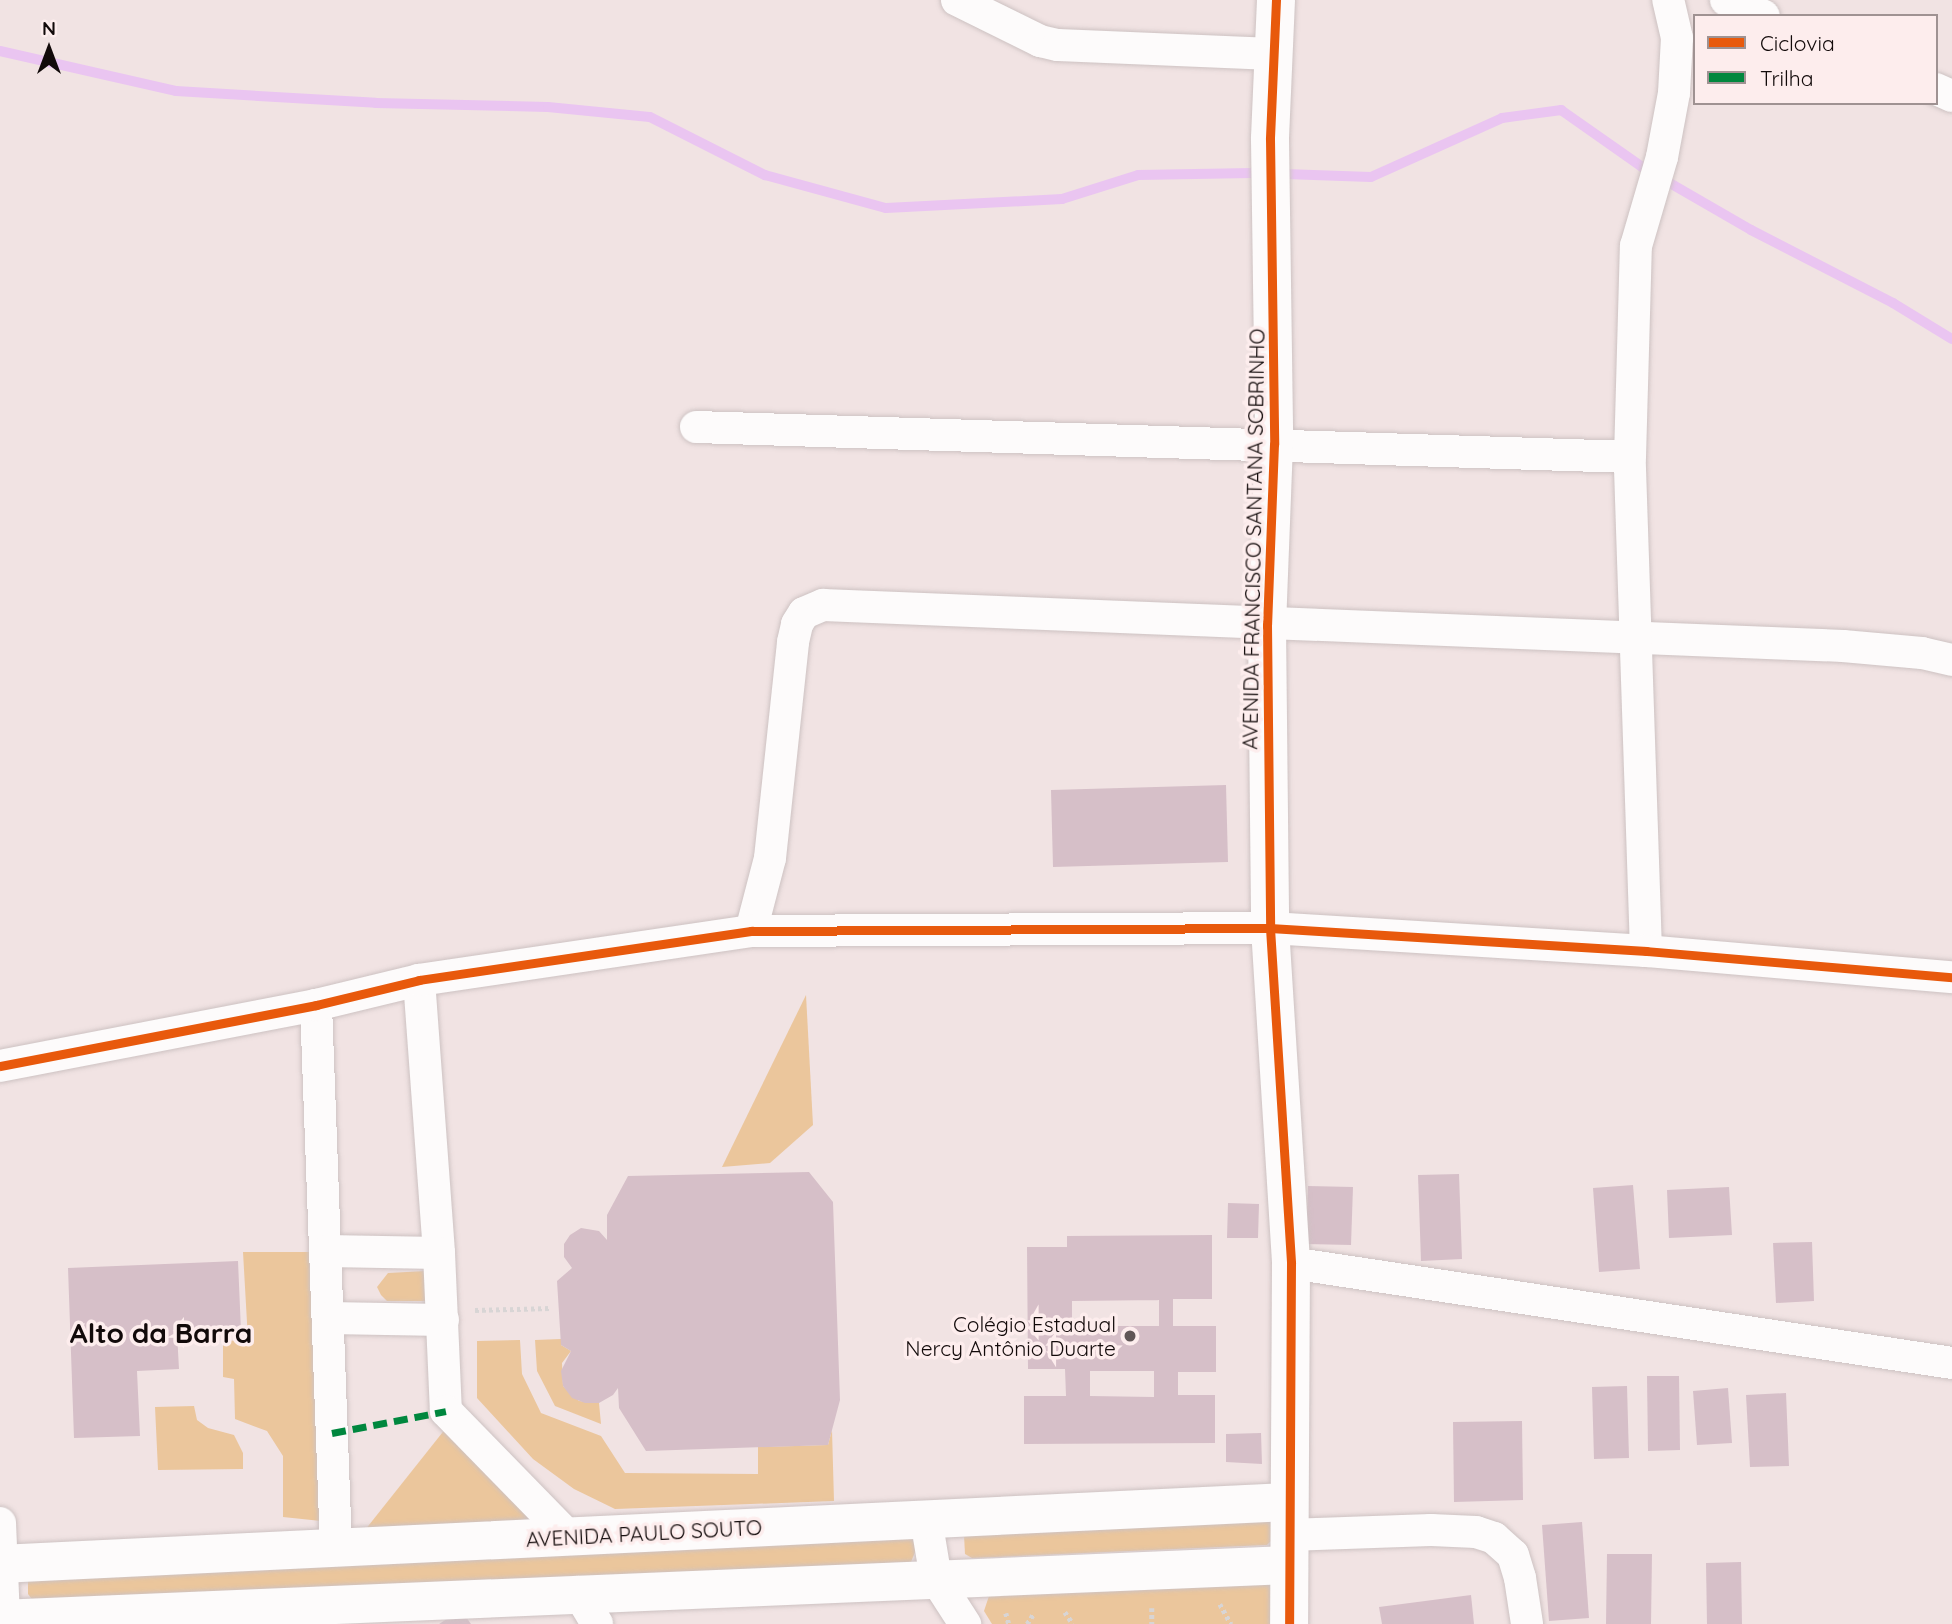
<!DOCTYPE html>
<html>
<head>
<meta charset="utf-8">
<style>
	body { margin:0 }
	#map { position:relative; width:1952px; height:1624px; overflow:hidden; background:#f1e3e3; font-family:Quicksand,sans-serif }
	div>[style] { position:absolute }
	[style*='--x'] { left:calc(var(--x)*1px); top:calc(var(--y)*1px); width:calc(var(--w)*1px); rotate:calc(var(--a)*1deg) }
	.green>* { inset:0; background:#ebc69c }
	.stream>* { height:10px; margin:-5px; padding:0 5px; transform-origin:5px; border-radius:5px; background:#eac5f1 }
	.building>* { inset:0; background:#d6bfc8 }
	.path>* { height:4.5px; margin-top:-2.25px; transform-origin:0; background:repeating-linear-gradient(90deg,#d8d5d5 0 3.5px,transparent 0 7px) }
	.roads { filter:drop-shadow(0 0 2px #cdc2c2) drop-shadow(0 0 2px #cdc2c2) }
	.minor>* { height:32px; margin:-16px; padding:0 16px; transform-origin:16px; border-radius:16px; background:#fdfbfb }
	.tertiary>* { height:38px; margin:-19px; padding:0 19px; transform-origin:19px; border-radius:19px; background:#fdfbfb }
	.quiet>* { height:7px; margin-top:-3.5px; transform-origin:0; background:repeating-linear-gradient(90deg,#00873e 0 14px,transparent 0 21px) }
	.cycleway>* { height:9px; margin:-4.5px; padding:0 4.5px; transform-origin:4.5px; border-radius:4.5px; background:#e8590c }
	.dots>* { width:19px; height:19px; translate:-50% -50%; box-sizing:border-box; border:4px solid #fdeded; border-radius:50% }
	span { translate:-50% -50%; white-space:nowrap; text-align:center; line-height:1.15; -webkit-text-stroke:7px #fdeded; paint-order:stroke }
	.street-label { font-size:21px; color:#120a0a }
	.poi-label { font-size:21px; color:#120a0a }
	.right { translate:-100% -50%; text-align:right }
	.district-label { font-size:28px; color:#120a0a; font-weight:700 }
	.legend { position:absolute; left:1693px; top:14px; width:245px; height:91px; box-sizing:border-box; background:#fdeded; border:2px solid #9f9292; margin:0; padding:9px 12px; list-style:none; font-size:21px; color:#120a0a }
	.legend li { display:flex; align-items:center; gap:14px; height:35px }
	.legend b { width:35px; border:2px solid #9f9292 }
	.north { position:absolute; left:14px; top:14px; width:70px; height:70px; -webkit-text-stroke:5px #fdeded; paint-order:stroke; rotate:0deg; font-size:19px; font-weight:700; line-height:28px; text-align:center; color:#120a0a }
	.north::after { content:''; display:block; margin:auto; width:24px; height:32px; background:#120a0a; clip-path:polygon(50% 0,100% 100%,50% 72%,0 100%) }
</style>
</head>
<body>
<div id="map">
	<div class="green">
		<i style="clip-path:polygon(806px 995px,813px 1125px,770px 1163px,722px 1167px)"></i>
		<i style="clip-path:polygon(243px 1252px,309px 1252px,321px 1521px,283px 1517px,283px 1456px,267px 1431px,235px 1419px,234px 1379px,223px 1377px,223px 1341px,248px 1340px)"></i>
		<i style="clip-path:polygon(425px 1271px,428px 1301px,387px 1301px,381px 1295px,377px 1287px,388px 1273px)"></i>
		<i style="clip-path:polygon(561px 1339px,561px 1345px,571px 1351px,562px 1363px,563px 1386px,579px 1401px,599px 1403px,601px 1424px,555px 1406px,537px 1371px,535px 1340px)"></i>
		<i style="clip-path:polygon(520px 1340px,522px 1374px,541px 1413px,601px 1436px,625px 1473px,758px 1474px,758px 1447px,828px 1445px,832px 1430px,834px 1501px,615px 1509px,574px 1489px,533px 1459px,477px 1398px,477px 1341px)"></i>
		<i style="clip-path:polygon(194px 1406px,197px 1420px,208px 1428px,234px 1435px,243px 1453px,243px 1469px,158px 1470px,155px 1407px)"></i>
		<i style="clip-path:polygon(446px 1428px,540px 1521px,365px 1530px)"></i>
		<i style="clip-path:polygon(1265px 1516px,1276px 1522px,1276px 1536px,1267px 1545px,972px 1558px,965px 1554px,964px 1535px)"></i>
		<i style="clip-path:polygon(910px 1535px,917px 1547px,911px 1562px,34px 1602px,28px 1594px,28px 1581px)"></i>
		<i style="clip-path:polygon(1282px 1573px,1282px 1624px,992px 1624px,984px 1611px,990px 1593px)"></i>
	</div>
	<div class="stream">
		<i style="--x:0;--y:51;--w:180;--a:12.8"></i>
		<i style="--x:176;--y:91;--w:200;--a:3.4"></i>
		<i style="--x:376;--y:103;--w:172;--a:1.3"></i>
		<i style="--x:548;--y:107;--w:102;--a:5.6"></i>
		<i style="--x:650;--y:117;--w:129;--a:26.8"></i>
		<i style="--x:765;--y:175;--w:125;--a:15.3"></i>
		<i style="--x:886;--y:208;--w:176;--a:-2.9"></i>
		<i style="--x:1062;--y:199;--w:80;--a:-17.5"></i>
		<i style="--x:1138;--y:175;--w:114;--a:-1"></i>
		<i style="--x:1252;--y:173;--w:119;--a:1.9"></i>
		<i style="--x:1371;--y:177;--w:144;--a:-24.2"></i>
		<i style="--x:1502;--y:118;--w:60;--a:-7.7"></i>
		<i style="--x:1561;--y:110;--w:99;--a:35.1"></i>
		<i style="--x:1642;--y:167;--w:126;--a:30"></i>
		<i style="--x:1751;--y:230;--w:160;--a:27.2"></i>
		<i style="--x:1893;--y:303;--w:69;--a:31.4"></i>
	</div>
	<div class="building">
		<i style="clip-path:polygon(1226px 785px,1228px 862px,1053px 867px,1051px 790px)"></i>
		<i style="clip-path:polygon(809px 1172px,833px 1202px,840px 1400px,828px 1445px,646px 1451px,619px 1408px,618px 1388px,613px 1395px,599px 1403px,585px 1403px,572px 1398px,563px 1386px,561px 1371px,571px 1351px,561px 1345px,557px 1281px,572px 1268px,564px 1257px,564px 1244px,570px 1235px,581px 1228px,599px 1231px,607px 1240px,607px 1215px,628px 1176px)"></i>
		<i style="clip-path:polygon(1459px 1174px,1462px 1259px,1421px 1261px,1418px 1175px)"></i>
		<i style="clip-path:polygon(1633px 1185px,1640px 1269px,1599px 1272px,1593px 1188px)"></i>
		<i style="clip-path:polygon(1308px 1186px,1353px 1187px,1351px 1245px,1306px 1244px)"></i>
		<i style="clip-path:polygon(1729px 1187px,1732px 1235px,1669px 1238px,1667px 1190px)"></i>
		<i style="clip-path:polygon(1228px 1203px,1259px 1204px,1258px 1238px,1227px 1238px)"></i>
		<i style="clip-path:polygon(evenodd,1212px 1235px,1212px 1299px,1173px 1299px,1173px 1326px,1216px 1326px,1216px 1372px,1178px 1372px,1178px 1395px,1215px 1395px,1215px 1443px,1024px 1444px,1024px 1396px,1066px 1396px,1065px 1369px,1028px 1369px,1027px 1247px,1067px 1247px,1067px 1236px,1212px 1235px,1159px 1300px,1159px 1326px,1072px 1326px,1072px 1301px,1159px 1300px,1212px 1235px,1090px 1371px,1154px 1371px,1154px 1397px,1090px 1396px,1090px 1371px)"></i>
		<i style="clip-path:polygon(1812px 1242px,1814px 1301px,1776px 1303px,1773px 1243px)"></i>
		<i style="clip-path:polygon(238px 1261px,241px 1331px,177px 1333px,179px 1369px,137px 1371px,140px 1436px,74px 1438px,68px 1268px)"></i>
		<i style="clip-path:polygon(1647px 1376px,1679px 1376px,1680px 1450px,1648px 1451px)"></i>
		<i style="clip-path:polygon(1627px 1386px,1629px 1458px,1594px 1459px,1592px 1387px)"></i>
		<i style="clip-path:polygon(1728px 1388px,1732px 1443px,1697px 1445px,1693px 1391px)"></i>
		<i style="clip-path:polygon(1786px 1393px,1789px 1466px,1750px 1467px,1746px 1395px)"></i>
		<i style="clip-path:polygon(1522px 1421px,1523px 1500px,1454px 1502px,1453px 1422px)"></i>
		<i style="clip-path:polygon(1261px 1433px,1262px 1464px,1226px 1462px,1226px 1434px)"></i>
		<i style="clip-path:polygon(1582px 1522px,1589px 1618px,1549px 1621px,1542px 1525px)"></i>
		<i style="clip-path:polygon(1607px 1554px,1652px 1554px,1651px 1624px,1606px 1624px)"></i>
		<i style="clip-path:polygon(1741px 1562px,1742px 1624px,1707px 1624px,1706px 1563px)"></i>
		<i style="clip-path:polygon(1471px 1595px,1474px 1624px,1382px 1624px,1379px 1607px)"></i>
		<i style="clip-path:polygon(461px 1610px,471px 1624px,439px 1624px)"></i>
	</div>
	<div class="path">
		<i style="--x:475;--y:1310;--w:75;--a:-1.5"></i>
		<i style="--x:1220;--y:1604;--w:23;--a:61"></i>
		<i style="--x:1152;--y:1608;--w:16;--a:90"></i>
		<i style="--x:1065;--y:1612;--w:14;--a:56"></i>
		<i style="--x:1006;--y:1613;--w:11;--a:75"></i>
		<i style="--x:1027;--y:1624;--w:13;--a:-58"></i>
	</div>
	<div class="roads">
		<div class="minor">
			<i style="--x:957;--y:0;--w:93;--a:26.3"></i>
			<i style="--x:1040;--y:41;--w:18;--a:13"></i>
			<i style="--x:1058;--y:45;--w:215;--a:2.4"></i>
			<i style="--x:1726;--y:0;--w:41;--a:22.8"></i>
			<i style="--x:1936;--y:89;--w:17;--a:24"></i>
			<i style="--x:696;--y:427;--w:934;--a:1.84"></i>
			<i style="--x:751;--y:931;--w:75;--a:-75.4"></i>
			<i style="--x:770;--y:858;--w:217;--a:-83.9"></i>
			<i style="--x:793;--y:642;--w:18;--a:-77"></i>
			<i style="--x:797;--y:624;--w:13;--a:-58"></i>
			<i style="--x:804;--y:613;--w:21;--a:-23"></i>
			<i style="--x:823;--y:605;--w:1021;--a:2.3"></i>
			<i style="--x:1843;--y:646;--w:79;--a:5.1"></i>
			<i style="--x:1922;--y:653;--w:31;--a:13"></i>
			<i style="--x:1646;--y:951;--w:494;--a:-91.9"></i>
			<i style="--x:1630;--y:457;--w:211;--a:-88.4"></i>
			<i style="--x:1636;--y:246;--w:93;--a:-73.7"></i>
			<i style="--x:1662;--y:157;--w:65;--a:-79.4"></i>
			<i style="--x:1674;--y:93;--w:55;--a:-86.9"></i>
			<i style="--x:1677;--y:38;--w:39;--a:-103"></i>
			<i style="--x:419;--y:980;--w:274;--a:85.8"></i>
			<i style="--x:439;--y:1253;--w:158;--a:87.5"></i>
			<i style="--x:446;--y:1411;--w:175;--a:45.7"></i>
			<i style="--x:316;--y:1005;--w:542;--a:87.89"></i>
			<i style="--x:0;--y:1066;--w:322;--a:-10.9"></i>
			<i style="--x:316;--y:1005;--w:106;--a:-13.6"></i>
			<i style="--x:419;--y:980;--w:336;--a:-8.4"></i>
			<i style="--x:751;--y:931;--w:519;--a:-0.33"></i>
			<i style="--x:1270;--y:928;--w:377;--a:3.5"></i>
			<i style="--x:1646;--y:951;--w:307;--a:4.9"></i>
			<i style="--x:327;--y:1251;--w:112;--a:1"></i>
			<i style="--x:1291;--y:1263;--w:669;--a:8.6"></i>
			<i style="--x:329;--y:1318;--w:114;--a:1"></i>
			<i style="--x:926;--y:1519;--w:61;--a:80.5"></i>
			<i style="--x:936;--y:1579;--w:54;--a:57.2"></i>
			<i style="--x:0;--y:1523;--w:96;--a:87.6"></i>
			<i style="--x:1288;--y:1535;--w:143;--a:-2"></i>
			<i style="--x:1431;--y:1530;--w:45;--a:2.5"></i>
			<i style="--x:1476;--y:1532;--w:19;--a:18"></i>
			<i style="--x:1494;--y:1538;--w:25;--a:42"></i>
			<i style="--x:1513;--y:1555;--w:24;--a:73"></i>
			<i style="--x:1520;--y:1578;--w:47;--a:81.3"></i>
			<i style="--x:578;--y:1592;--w:37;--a:59"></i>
		</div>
		<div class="tertiary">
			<i style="--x:1276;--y:0;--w:139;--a:92.5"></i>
			<i style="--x:1270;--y:139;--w:305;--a:89.2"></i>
			<i style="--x:1274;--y:444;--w:181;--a:92.2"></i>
			<i style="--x:1267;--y:625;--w:303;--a:89.4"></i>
			<i style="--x:1270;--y:928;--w:336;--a:86.4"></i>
			<i style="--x:1291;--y:1263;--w:361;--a:90.3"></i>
			<i style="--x:0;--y:1564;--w:1289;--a:-2.76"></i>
			<i style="--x:0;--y:1619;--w:1289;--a:-2.4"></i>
		</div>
	</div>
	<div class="quiet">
		<i style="--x:332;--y:1433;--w:116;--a:-10.9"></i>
	</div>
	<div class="cycleway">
		<i style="--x:1276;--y:0;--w:139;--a:92.5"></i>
		<i style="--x:1270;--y:139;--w:305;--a:89.2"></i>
		<i style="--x:1274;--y:444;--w:181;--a:92.2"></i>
		<i style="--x:1267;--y:625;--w:303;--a:89.4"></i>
		<i style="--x:1270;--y:928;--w:336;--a:86.4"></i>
		<i style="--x:1291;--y:1263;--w:361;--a:90.3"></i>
		<i style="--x:0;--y:1066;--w:322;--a:-10.9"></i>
		<i style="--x:316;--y:1005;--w:106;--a:-13.6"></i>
		<i style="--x:419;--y:980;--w:336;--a:-8.4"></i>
		<i style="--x:751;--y:931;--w:519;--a:-0.33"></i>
		<i style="--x:1270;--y:928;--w:377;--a:3.5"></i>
		<i style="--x:1646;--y:951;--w:307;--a:4.9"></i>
	</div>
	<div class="dots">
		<i style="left:1130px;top:1336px;background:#605656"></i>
	</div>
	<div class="street-label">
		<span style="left:1253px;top:539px;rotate:-89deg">AVENIDA FRANCISCO SANTANA SOBRINHO</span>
		<span style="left:644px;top:1533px;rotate:-3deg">AVENIDA PAULO SOUTO</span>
	</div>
	<div class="poi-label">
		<span class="right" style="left:1116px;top:1336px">Colégio Estadual<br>Nercy Antônio Duarte</span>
	</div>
	<div class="district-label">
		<span style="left:161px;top:1333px">Alto da Barra</span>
	</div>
	<ul class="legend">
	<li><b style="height:9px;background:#e8590c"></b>Ciclovia</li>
	<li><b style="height:9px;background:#00873e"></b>Trilha</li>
	</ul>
	<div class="north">N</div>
</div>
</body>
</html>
